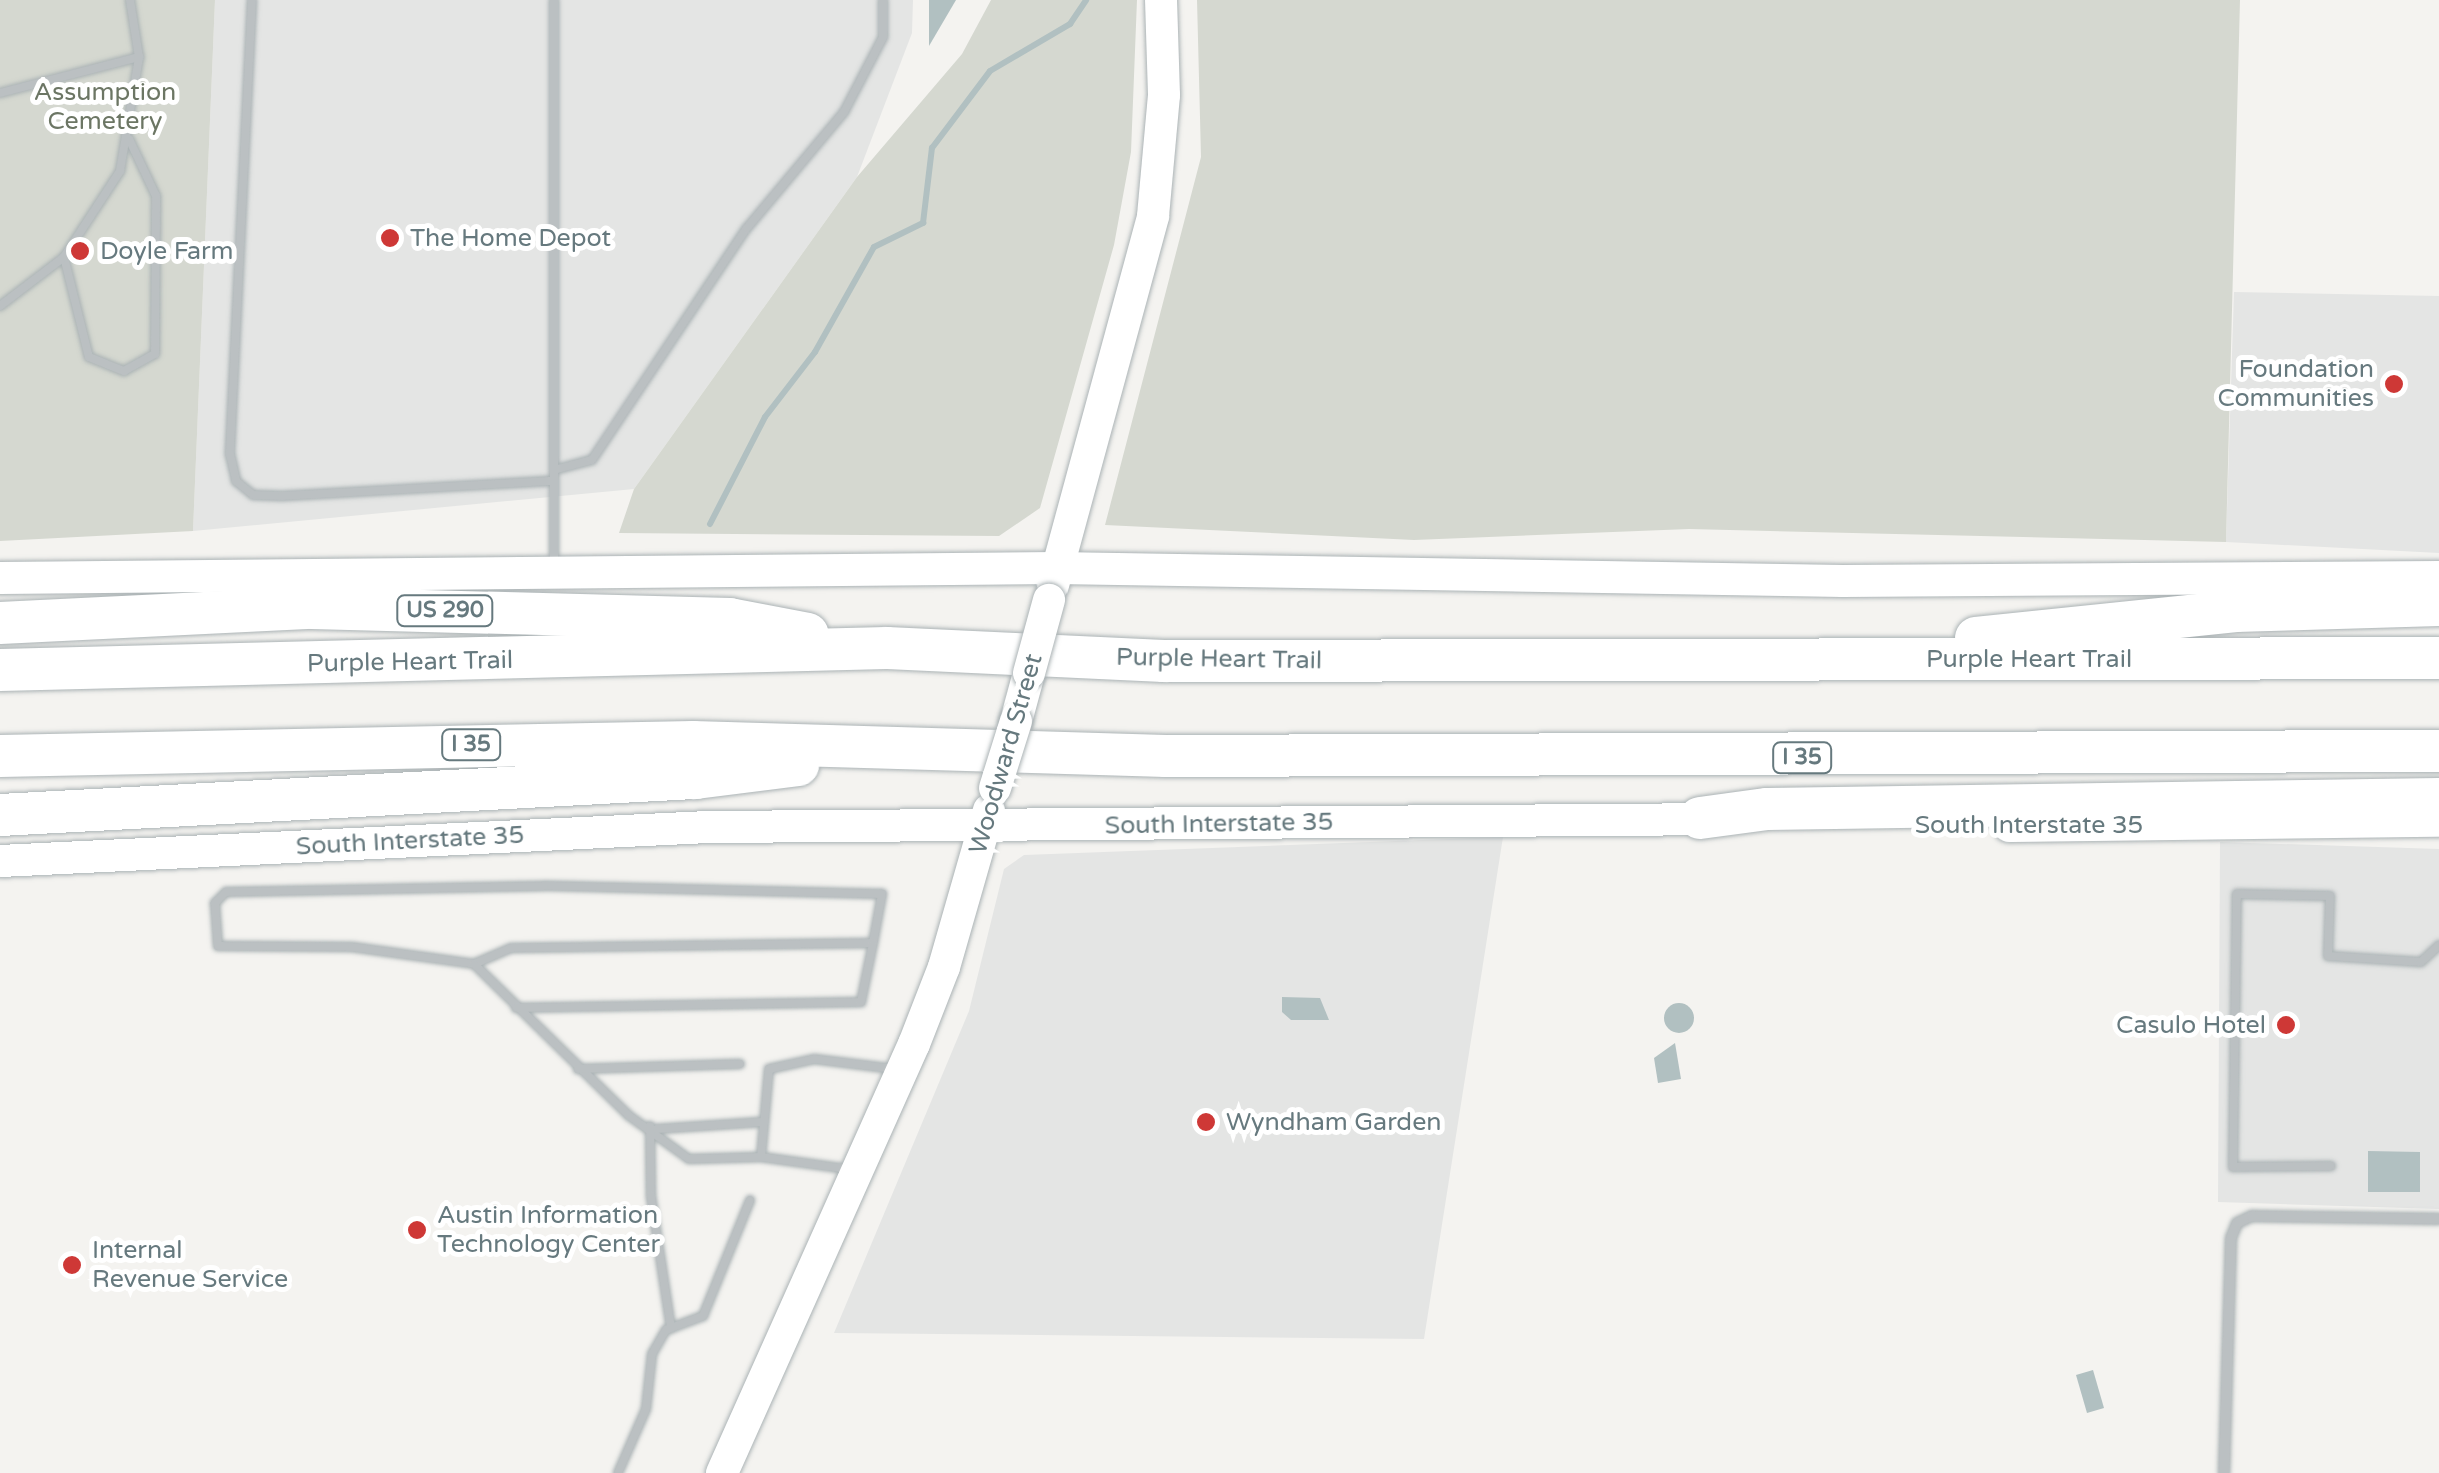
<!DOCTYPE html>
<html>
<head>
<meta charset="utf-8">
<style>
	body { margin:0 }
	#map { position:relative; width:2439px; height:1473px; overflow:hidden; background:#f4f3f0; font-family:"Varela Round",sans-serif }
	div>[style] { position:absolute }
	[style*='--x'] { left:calc(var(--x)*1px); top:calc(var(--y)*1px); width:calc(var(--w)*1px); rotate:calc(var(--a)*1deg) }
	.built>* { inset:0; background:#e4e5e4 }
	.green>* { inset:0; background:#d5d8d0 }
	.water>* { inset:0; background:#b1c0c1 }
	.round { border-radius:50% }
	.stream>* { height:6px; margin:-3px; padding:0 3px; transform-origin:3px; border-radius:3px; background:#b1c0c1 }
	.roads { filter:drop-shadow(0 0 2px #abb3b5) drop-shadow(0 0 2px #abb3b5) }
	.lane>* { height:8px; margin:-4px; padding:0 4px; transform-origin:4px; border-radius:4px; background:#bbc0c2 }
	.street>* { height:10px; margin:-5px; padding:0 5px; transform-origin:5px; border-radius:5px; background:#bbc0c2 }
	.secondary>* { height:32px; margin:-16px; padding:0 16px; transform-origin:16px; border-radius:16px; background:#fff }
	.highway>* { height:42px; margin:-21px; padding:0 21px; transform-origin:21px; border-radius:21px; background:#fff }
	.bridges { filter:drop-shadow(0 0 2px #abb3b5) drop-shadow(0 0 2px #abb3b5) }
	.secondary-bridge>* { height:32px; margin:-16px; padding:0 16px; transform-origin:16px; border-radius:16px; background:#fff }
	.dots>* { width:28px; height:28px; translate:-50% -50%; box-sizing:border-box; border:5px solid #fff; border-radius:50% }
	span { translate:-50% -50%; white-space:nowrap; text-align:center; line-height:1.15; -webkit-text-stroke:10px #fff; paint-order:stroke }
	.shield-label span { padding:2px 8px; background:#fff; border:2px solid; border-radius:8px; -webkit-text-stroke-width:0 }
	.shield-label { font-size:22px; color:#66797e; font-weight:700 }
	.park-label { font-size:25px; color:#6c7664 }
	.poi-label { font-size:25px; color:#66797e }
	.left { translate:0 -50%; text-align:left }
	.right { translate:-100% -50%; text-align:right }
	.street-label { font-size:25px; color:#66797e }
</style>
</head>
<body>
<div id="map">
	<div class="built">
		<i style="clip-path:polygon(215px 0,913px 0,912px 33px,857px 177px,634px 489px,193px 531px)"></i>
		<i style="clip-path:polygon(2234px 292px,2439px 296px,2439px 553px,2226px 542px)"></i>
		<i style="clip-path:polygon(1503px 837px,1424px 1339px,834px 1333px,969px 1011px,1004px 869px,1024px 855px)"></i>
		<i style="clip-path:polygon(2220px 842px,2439px 849px,2439px 1209px,2218px 1202px)"></i>
	</div>
	<div class="green">
		<i style="clip-path:polygon(0 0,215px 0,193px 531px,0 541px)"></i>
		<i style="clip-path:polygon(991px 0,1137px 0,1131px 152px,1114px 245px,1040px 508px,999px 536px,619px 533px,634px 489px,857px 177px,962px 54px)"></i>
		<i style="clip-path:polygon(1197px 0,2240px 0,2226px 542px,1689px 529px,1414px 540px,1105px 525px,1201px 157px)"></i>
	</div>
	<div class="water">
		<i style="clip-path:polygon(929px 0,956px 0,929px 46px)"></i>
		<i style="clip-path:polygon(1282px 997px,1320px 998px,1329px 1020px,1291px 1020px,1282px 1012px)"></i>
		<i class="round" style="left:1664px;top:1003px;width:30px;height:30px"></i>
		<i style="clip-path:polygon(1675px 1043px,1681px 1079px,1658px 1083px,1654px 1058px)"></i>
		<i style="clip-path:polygon(2368px 1151px,2420px 1152px,2420px 1192px,2368px 1192px)"></i>
		<i style="clip-path:polygon(2093px 1370px,2104px 1408px,2087px 1413px,2076px 1375px)"></i>
	</div>
	<div class="stream">
		<i style="--x:710;--y:524;--w:120;--a:-62.8"></i>
		<i style="--x:765;--y:417;--w:82;--a:-52.4"></i>
		<i style="--x:815;--y:352;--w:120;--a:-60.7"></i>
		<i style="--x:874;--y:247;--w:55;--a:-26.1"></i>
		<i style="--x:923;--y:223;--w:76;--a:-83.2"></i>
		<i style="--x:932;--y:148;--w:96;--a:-53"></i>
		<i style="--x:990;--y:71;--w:93;--a:-30.4"></i>
		<i style="--x:1070;--y:24;--w:29;--a:-56"></i>
	</div>
	<div class="roads">
		<div class="lane">
			<i style="--x:252;--y:0;--w:455;--a:92.8"></i>
			<i style="--x:230;--y:454;--w:28;--a:77"></i>
			<i style="--x:236;--y:481;--w:22;--a:39"></i>
			<i style="--x:253;--y:495;--w:29;--a:2"></i>
			<i style="--x:282;--y:496;--w:272;--a:-3.2"></i>
			<i style="--x:0;--y:93;--w:144;--a:-14.5"></i>
			<i style="--x:64;--y:257;--w:103;--a:76"></i>
			<i style="--x:89;--y:357;--w:38;--a:22"></i>
			<i style="--x:124;--y:371;--w:35;--a:-29"></i>
			<i style="--x:155;--y:354;--w:158;--a:-89.6"></i>
			<i style="--x:156;--y:196;--w:63;--a:-115.3"></i>
			<i style="--x:0;--y:306;--w:81;--a:-37.4"></i>
			<i style="--x:64;--y:257;--w:103;--a:-56.9"></i>
			<i style="--x:120;--y:171;--w:116;--a:-80.5"></i>
			<i style="--x:139;--y:57;--w:58;--a:-99"></i>
			<i style="--x:554;--y:470;--w:39;--a:-15"></i>
			<i style="--x:592;--y:460;--w:279;--a:-56.3"></i>
			<i style="--x:747;--y:228;--w:151;--a:-50.1"></i>
			<i style="--x:844;--y:112;--w:85;--a:-62.5"></i>
			<i style="--x:883;--y:37;--w:37;--a:-90"></i>
			<i style="--x:554;--y:566;--w:566;--a:-90"></i>
			<i style="--x:474;--y:964;--w:40;--a:-23.4"></i>
			<i style="--x:511;--y:948;--w:362;--a:-0.8"></i>
			<i style="--x:873;--y:943;--w:50;--a:-79.6"></i>
			<i style="--x:882;--y:894;--w:338;--a:-178.6"></i>
			<i style="--x:544;--y:886;--w:318;--a:178.9"></i>
			<i style="--x:226;--y:892;--w:16;--a:135"></i>
			<i style="--x:215;--y:903;--w:43;--a:86"></i>
			<i style="--x:218;--y:946;--w:134;--a:0.4"></i>
			<i style="--x:352;--y:947;--w:123;--a:7.9"></i>
			<i style="--x:474;--y:964;--w:216;--a:44.4"></i>
			<i style="--x:628;--y:1115;--w:75;--a:35.8"></i>
			<i style="--x:689;--y:1159;--w:72;--a:-1.6"></i>
			<i style="--x:761;--y:1157;--w:88;--a:7.9"></i>
			<i style="--x:516;--y:1008;--w:345;--a:-1"></i>
			<i style="--x:861;--y:1002;--w:60;--a:-78.5"></i>
			<i style="--x:578;--y:1069;--w:162;--a:-1.8"></i>
			<i style="--x:650;--y:1126;--w:70;--a:89.2"></i>
			<i style="--x:651;--y:1196;--w:134;--a:81.4"></i>
			<i style="--x:657;--y:1129;--w:105;--a:-3.8"></i>
			<i style="--x:761;--y:1157;--w:88;--a:-84.8"></i>
			<i style="--x:769;--y:1069;--w:46;--a:-12.5"></i>
			<i style="--x:814;--y:1059;--w:81;--a:7.1"></i>
			<i style="--x:2331;--y:1166;--w:98;--a:179.4"></i>
			<i style="--x:2233;--y:1167;--w:273;--a:-89.2"></i>
			<i style="--x:2237;--y:894;--w:93;--a:1.2"></i>
			<i style="--x:2330;--y:896;--w:60;--a:91.9"></i>
			<i style="--x:2328;--y:956;--w:93;--a:3.7"></i>
			<i style="--x:2421;--y:962;--w:25;--a:-43"></i>
			<i style="--x:618;--y:1473;--w:70;--a:-66.4"></i>
			<i style="--x:646;--y:1409;--w:55;--a:-83.8"></i>
			<i style="--x:652;--y:1354;--w:28;--a:-60"></i>
			<i style="--x:666;--y:1330;--w:40;--a:-21"></i>
			<i style="--x:703;--y:1316;--w:125;--a:-67.9"></i>
		</div>
		<div class="street">
			<i style="--x:2224;--y:1473;--w:235;--a:-88.3"></i>
			<i style="--x:2231;--y:1238;--w:16;--a:-68"></i>
			<i style="--x:2237;--y:1223;--w:17;--a:-25"></i>
			<i style="--x:2252;--y:1216;--w:187;--a:0.9"></i>
		</div>
		<div class="secondary">
			<i style="--x:0;--y:578;--w:1056;--a:-0.54"></i>
			<i style="--x:1056;--y:568;--w:787;--a:0.95"></i>
			<i style="--x:1843;--y:581;--w:596;--a:-0.38"></i>
			<i style="--x:1053;--y:585;--w:382;--a:-74.8"></i>
			<i style="--x:1153;--y:216;--w:121;--a:-84.8"></i>
			<i style="--x:1164;--y:95;--w:95;--a:-91.8"></i>
			<i style="--x:1016;--y:721;--w:50;--a:-74.8"></i>
			<i style="--x:2009;--y:826;--w:430;--a:-0.7"></i>
			<i style="--x:0;--y:861;--w:710;--a:-2.75"></i>
			<i style="--x:709;--y:827;--w:1016;--a:-0.45"></i>
			<i style="--x:722;--y:1473;--w:470;--a:-65.9"></i>
			<i style="--x:914;--y:1044;--w:83;--a:-68.7"></i>
			<i style="--x:944;--y:967;--w:163;--a:-74"></i>
		</div>
		<div class="highway">
			<i style="--x:0;--y:623;--w:312;--a:-2.8"></i>
			<i style="--x:312;--y:608;--w:418;--a:1.5"></i>
			<i style="--x:730;--y:619;--w:79;--a:10.9"></i>
			<i style="--x:1976;--y:638;--w:261;--a:-5.9"></i>
			<i style="--x:2236;--y:611;--w:203;--a:-1.7"></i>
			<i style="--x:0;--y:670;--w:887;--a:-1.42"></i>
			<i style="--x:887;--y:648;--w:277;--a:2.7"></i>
			<i style="--x:1164;--y:661;--w:1275;--a:-0.13"></i>
			<i style="--x:0;--y:756;--w:693;--a:-1.16"></i>
			<i style="--x:693;--y:742;--w:473;--a:1.7"></i>
			<i style="--x:1166;--y:756;--w:1273;--a:-0.23"></i>
			<i style="--x:0;--y:815;--w:696;--a:-3.05"></i>
			<i style="--x:695;--y:778;--w:104;--a:-7.2"></i>
			<i style="--x:1700;--y:818;--w:68;--a:-7.7"></i>
			<i style="--x:1767;--y:809;--w:672;--a:-0.85"></i>
		</div>
	</div>
	<div class="bridges">
		<div class="secondary-bridge">
			<i style="--x:1029;--y:673;--w:76;--a:-74.7"></i>
			<i style="--x:995;--y:788;--w:70;--a:-72.6"></i>
		</div>
	</div>
	<div class="dots">
		<i style="left:390px;top:238px;background:#ce3836"></i>
		<i style="left:80px;top:251px;background:#ce3836"></i>
		<i style="left:2394px;top:384px;background:#ce3836"></i>
		<i style="left:2286px;top:1025px;background:#ce3836"></i>
		<i style="left:1206px;top:1122px;background:#ce3836"></i>
		<i style="left:417px;top:1230px;background:#ce3836"></i>
		<i style="left:72px;top:1265px;background:#ce3836"></i>
	</div>
	<div class="shield-label">
		<span style="left:445px;top:611px">US 290</span>
		<span style="left:471px;top:745px">I 35</span>
		<span style="left:1802px;top:758px">I 35</span>
	</div>
	<div class="park-label">
		<span style="left:105px;top:107px">Assumption<br>Cemetery</span>
	</div>
	<div class="poi-label">
		<span class="left" style="left:410px;top:238px">The Home Depot</span>
		<span class="left" style="left:100px;top:251px">Doyle Farm</span>
		<span class="right" style="left:2374px;top:384px">Foundation<br>Communities</span>
		<span class="right" style="left:2266px;top:1025px">Casulo Hotel</span>
		<span class="left" style="left:1226px;top:1122px">Wyndham Garden</span>
		<span class="left" style="left:437px;top:1230px">Austin Information<br>Technology Center</span>
		<span class="left" style="left:92px;top:1265px">Internal<br>Revenue Service</span>
	</div>
	<div class="street-label">
		<span style="left:1219px;top:659px;rotate:1deg">Purple Heart Trail</span>
		<span style="left:2029px;top:659px">Purple Heart Trail</span>
		<span style="left:410px;top:662px;rotate:-1deg">Purple Heart Trail</span>
		<span style="left:1006px;top:754px;rotate:-74deg">Woodward Street</span>
		<span style="left:1219px;top:824px;rotate:-1deg">South Interstate 35</span>
		<span style="left:2029px;top:825px">South Interstate 35</span>
		<span style="left:410px;top:841px;rotate:-3deg">South Interstate 35</span>
	</div>
</div>
</body>
</html>
